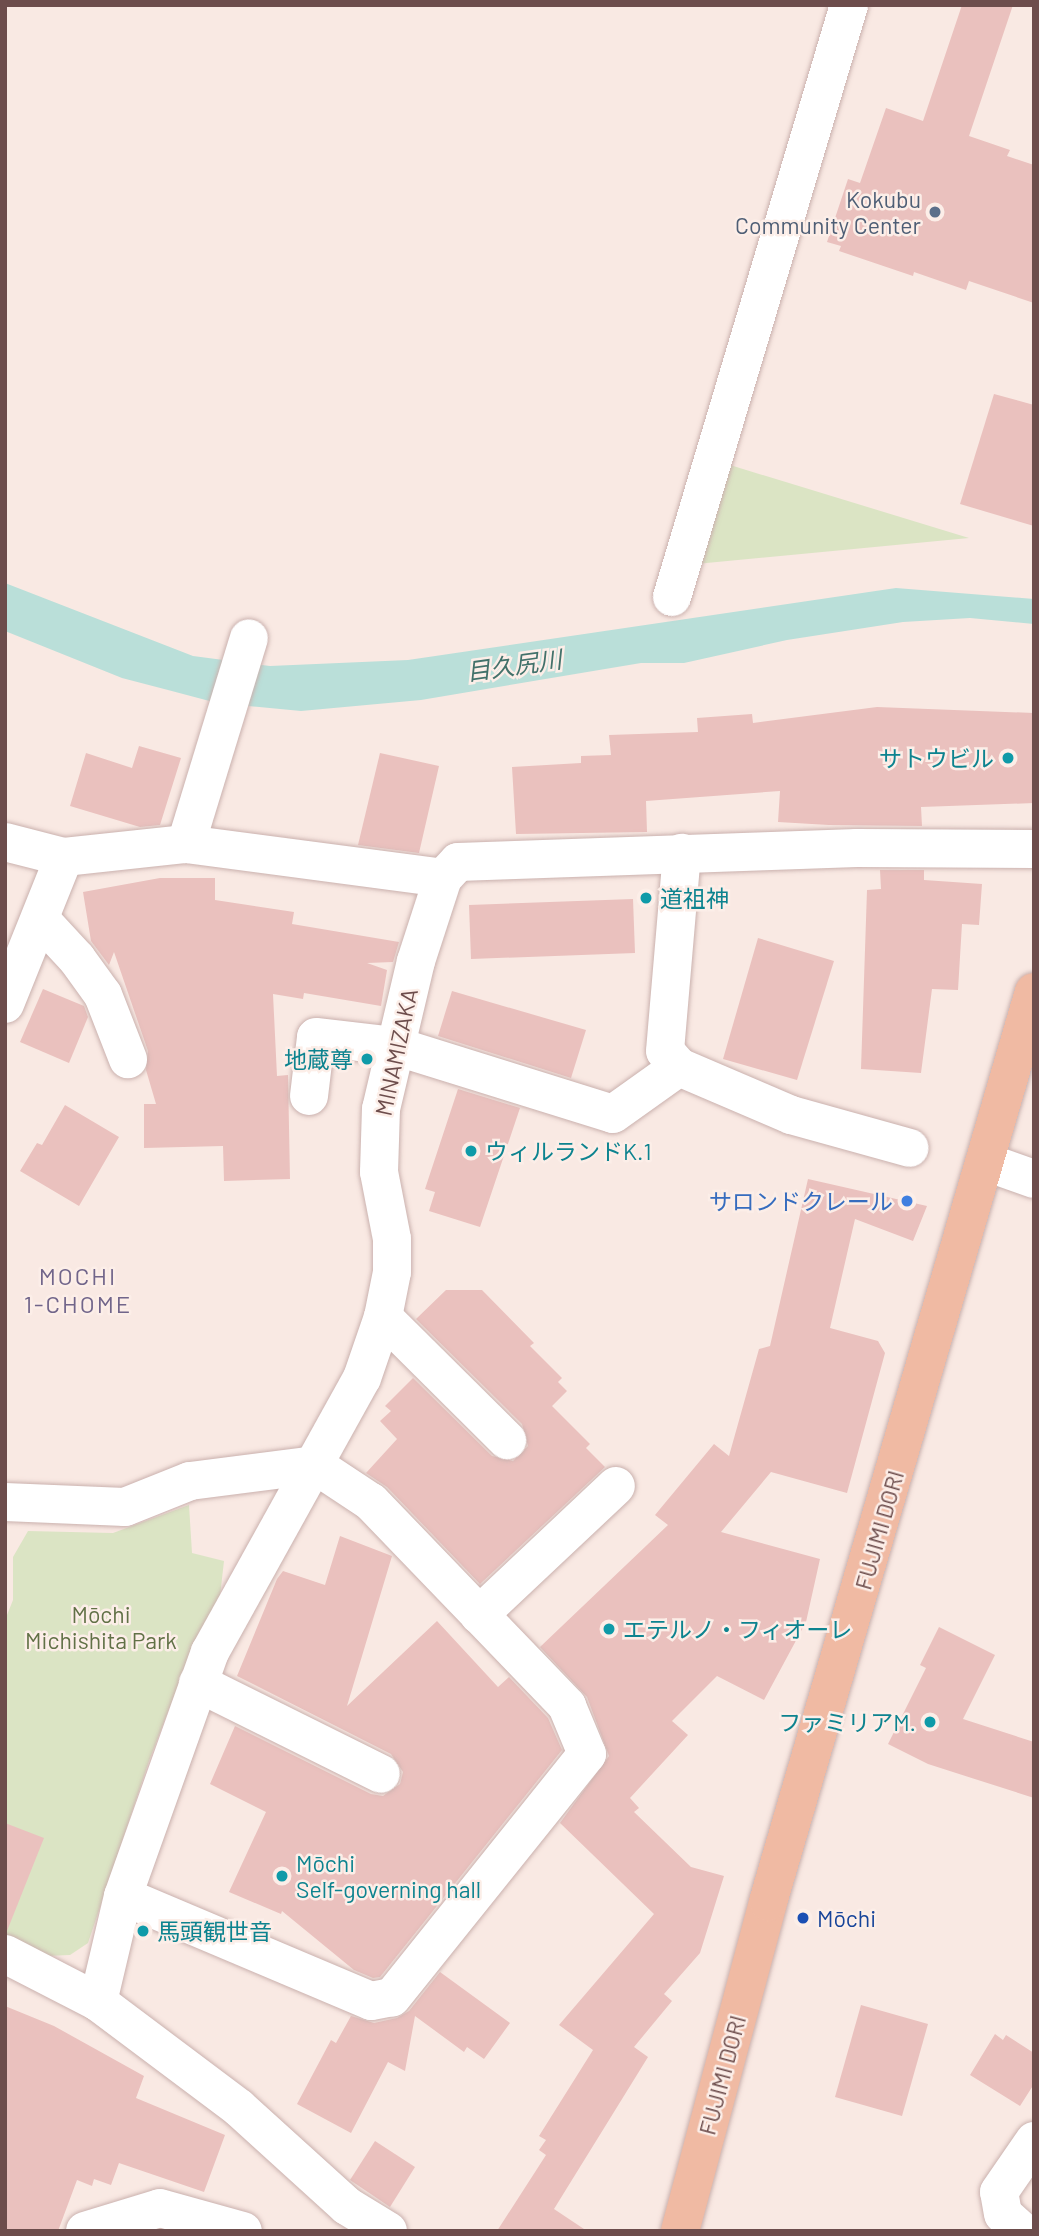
<!DOCTYPE html>
<html>
<head>
<meta charset="utf-8">
<style>
	body { margin:0 }
	#map { position:relative; width:1039px; height:2236px; overflow:hidden; background:#f9e9e3; font-family:Barlow,"Noto Sans JP",sans-serif }
	div>[style] { position:absolute }
	[style*='--x'] { left:calc(var(--x)*1px); top:calc(var(--y)*1px); width:calc(var(--w)*1px); rotate:calc(var(--a)*1deg) }
	.green>* { inset:0; background:#dbe4c4 }
	.water>* { inset:0; background:#badfd9 }
	.building>* { inset:0; background:#eac1be }
	.roads { filter:drop-shadow(0 0 2px #cab1ae) drop-shadow(0 0 2px #cab1ae) }
	.minor>* { height:38px; margin:-19px; padding:0 19px; transform-origin:19px; border-radius:19px; background:#fff }
	.major>* { height:38px; margin:-19px; padding:0 19px; transform-origin:19px; border-radius:19px; background:#f0baa3 }
	.dots>* { width:19px; height:19px; translate:-50% -50%; box-sizing:border-box; border:4px solid #fceee8; border-radius:50% }
	span { translate:-50% -50%; white-space:nowrap; text-align:center; line-height:1.15; -webkit-text-stroke:5px #fceee8; paint-order:stroke }
	.service-label { font-size:23px; color:#4e5e75 }
	.right { translate:-100% -50%; text-align:right }
	.culture-label { font-size:23px; color:#0d838f }
	.left { translate:0 -50%; text-align:left }
	.street-label { font-size:23px; color:#6d4d4c }
	.shop-label { font-size:23px; color:#366cbe }
	.park-label { font-size:23px; color:#617146 }
	.transit-label { font-size:23px; color:#164399 }
	.water-label { font-size:24px; color:#42716a; font-style:italic }
	.neighbourhood-label { font-size:24px; color:#71658a; letter-spacing:2px }
	.frame { position:absolute; inset:0; border:7px solid #6d4d4c; pointer-events:none }
</style>
</head>
<body>
<div id="map">
	<div class="green">
		<i style="clip-path:polygon(730px 465px,969px 538px,696px 564px)"></i>
		<i style="clip-path:polygon(189px 1505px,192px 1553px,224px 1561px,220px 1596px,191px 1652px,149px 1761px,88px 1943px,70px 1955px,46px 1956px,5px 1935px,5px 1620px,13px 1600px,13px 1557px,28px 1531px,113px 1533px)"></i>
	</div>
	<div class="water">
		<i style="clip-path:polygon(5px 583px,193px 656px,270px 666px,408px 660px,896px 588px,1034px 599px,1034px 624px,970px 618px,903px 622px,787px 640px,684px 663px,641px 663px,421px 700px,301px 711px,217px 703px,168px 690px,122px 678px,5px 631px)"></i>
	</div>
	<div class="building">
		<i style="clip-path:polygon(962px 5px,1013px 5px,969px 136px,1010px 150px,1007px 156px,1034px 165px,1034px 303px,969px 281px,966px 290px,914px 272px,913px 276px,839px 251px,841px 246px,827px 242px,848px 179px,860px 183px,886px 108px,923px 121px)"></i>
		<i style="clip-path:polygon(994px 394px,1034px 405px,1034px 526px,960px 504px)"></i>
		<i style="clip-path:polygon(877px 707px,1034px 713px,1034px 803px,921px 807px,922px 826px,829px 825px,778px 822px,780px 791px,646px 801px,647px 832px,516px 834px,512px 767px,581px 763px,581px 756px,611px 755px,609px 735px,698px 732px,697px 718px,752px 714px,753px 723px)"></i>
		<i style="clip-path:polygon(139px 746px,181px 758px,160px 825px,140px 827px,70px 806px,86px 753px,132px 768px)"></i>
		<i style="clip-path:polygon(380px 753px,439px 766px,419px 853px,358px 845px)"></i>
		<i style="clip-path:polygon(880px 870px,924px 870px,924px 880px,982px 884px,979px 925px,962px 924px,958px 990px,932px 989px,921px 1073px,861px 1069px,867px 890px,881px 889px)"></i>
		<i style="clip-path:polygon(160px 878px,215px 878px,215px 900px,294px 912px,292px 924px,399px 942px,393px 962px,367px 963px,387px 970px,381px 1006px,304px 993px,303px 999px,273px 994px,277px 1076px,288px 1075px,290px 1179px,224px 1181px,223px 1146px,144px 1148px,144px 1104px,156px 1104px,146px 1070px,148px 1051px,114px 952px,109px 965px,91px 941px,83px 892px)"></i>
		<i style="clip-path:polygon(633px 899px,635px 953px,471px 959px,469px 905px)"></i>
		<i style="clip-path:polygon(758px 938px,834px 961px,797px 1080px,723px 1059px)"></i>
		<i style="clip-path:polygon(43px 989px,84px 1006px,88px 1017px,69px 1063px,20px 1042px)"></i>
		<i style="clip-path:polygon(452px 991px,586px 1030px,571px 1078px,438px 1036px)"></i>
		<i style="clip-path:polygon(458px 1089px,520px 1108px,480px 1227px,429px 1211px,435px 1192px,425px 1189px)"></i>
		<i style="clip-path:polygon(65px 1105px,119px 1137px,79px 1206px,20px 1171px,37px 1143px,42px 1145px)"></i>
		<i style="clip-path:polygon(808px 1179px,927px 1206px,913px 1241px,855px 1219px,830px 1328px,878px 1341px,885px 1353px,847px 1493px,771px 1472px,721px 1532px,820px 1559px,806px 1622px,764px 1700px,717px 1676px,672px 1721px,688px 1735px,630px 1798px,639px 1808px,634px 1812px,691px 1867px,724px 1876px,700px 1953px,664px 1994px,672px 2001px,634px 2047px,648px 2057px,554px 2209px,587px 2231px,497px 2231px,546px 2155px,539px 2150px,546px 2140px,539px 2136px,593px 2050px,559px 2025px,654px 1914px,560px 1823px,609px 1756px,587px 1697px,540px 1647px,668px 1525px,655px 1515px,714px 1444px,729px 1456px,759px 1349px,770px 1346px)"></i>
		<i style="clip-path:polygon(446px 1290px,482px 1290px,534px 1343px,530px 1346px,562px 1378px,558px 1382px,567px 1391px,552px 1406px,590px 1444px,586px 1448px,605px 1467px,480px 1584px,387px 1487px,366px 1473px,397px 1439px,380px 1421px,391px 1411px,385px 1406px,413px 1378px,492px 1456px,513px 1461px,528px 1446px,522px 1424px,416px 1319px)"></i>
		<i style="clip-path:polygon(340px 1536px,392px 1556px,347px 1706px,437px 1621px,498px 1687px,509px 1677px,548px 1718px,562px 1750px,380px 1977px,373px 1978px,354px 1970px,282px 1911px,281px 1914px,229px 1892px,266px 1812px,210px 1784px,235px 1726px,371px 1794px,383px 1796px,400px 1784px,403px 1772px,391px 1754px,237px 1676px,277px 1579px,283px 1571px,325px 1585px)"></i>
		<i style="clip-path:polygon(939px 1627px,995px 1655px,963px 1719px,1034px 1742px,1034px 1798px,928px 1764px,888px 1744px,926px 1668px,920px 1665px)"></i>
		<i style="clip-path:polygon(5px 1823px,44px 1838px,7px 1931px,5px 1931px)"></i>
		<i style="clip-path:polygon(440px 1972px,510px 2023px,484px 2059px,467px 2047px,464px 2052px,415px 2016px,405px 2071px,388px 2062px,351px 2133px,297px 2104px,331px 2040px,336px 2043px,351px 2016px,374px 2023px,397px 2018px,409px 2011px)"></i>
		<i style="clip-path:polygon(861px 2005px,928px 2024px,902px 2116px,835px 2097px)"></i>
		<i style="clip-path:polygon(5px 2006px,54px 2026px,144px 2076px,136px 2098px,225px 2135px,204px 2192px,119px 2163px,111px 2185px,94px 2179px,92px 2186px,77px 2180px,58px 2231px,5px 2231px)"></i>
		<i style="clip-path:polygon(995px 2034px,1003px 2040px,1006px 2035px,1034px 2053px,1034px 2084px,1020px 2106px,970px 2075px)"></i>
		<i style="clip-path:polygon(375px 2141px,415px 2167px,390px 2207px,350px 2180px)"></i>
	</div>
	<div class="roads">
		<div class="minor">
			<i style="--x:672;--y:597;--w:618;--a:-73.35"></i>
			<i style="--x:5;--y:842;--w:61;--a:14.3"></i>
			<i style="--x:64;--y:857;--w:123;--a:-6.1"></i>
			<i style="--x:186;--y:844;--w:259;--a:7.5"></i>
			<i style="--x:443;--y:878;--w:22;--a:-47"></i>
			<i style="--x:458;--y:862;--w:399;--a:-2"></i>
			<i style="--x:857;--y:848;--w:177;--a:0.3"></i>
			<i style="--x:186;--y:844;--w:215;--a:-73"></i>
			<i style="--x:40;--y:919;--w:54;--a:47.2"></i>
			<i style="--x:77;--y:959;--w:44;--a:54.2"></i>
			<i style="--x:103;--y:995;--w:69;--a:68.7"></i>
			<i style="--x:5;--y:1004;--w:158;--a:-68.1"></i>
			<i style="--x:679;--y:1067;--w:21;--a:-131"></i>
			<i style="--x:665;--y:1051;--w:199;--a:-85.1"></i>
			<i style="--x:309;--y:1096;--w:59;--a:-83.2"></i>
			<i style="--x:316;--y:1037;--w:80;--a:6.5"></i>
			<i style="--x:395;--y:1046;--w:228;--a:17.3"></i>
			<i style="--x:613;--y:1114;--w:81;--a:-35.5"></i>
			<i style="--x:679;--y:1067;--w:122;--a:23.2"></i>
			<i style="--x:791;--y:1115;--w:123;--a:15.5"></i>
			<i style="--x:986;--y:1162;--w:51;--a:19.5"></i>
			<i style="--x:383;--y:1317;--w:175;--a:44.8"></i>
			<i style="--x:5;--y:1502;--w:120;--a:2.4"></i>
			<i style="--x:125;--y:1507;--w:70;--a:-21.8"></i>
			<i style="--x:190;--y:1481;--w:126;--a:-7.3"></i>
			<i style="--x:315;--y:1465;--w:67;--a:33.5"></i>
			<i style="--x:371;--y:1502;--w:283;--a:46.1"></i>
			<i style="--x:567;--y:1706;--w:52;--a:67.4"></i>
			<i style="--x:587;--y:1754;--w:312;--a:128.7"></i>
			<i style="--x:392;--y:1997;--w:21;--a:169"></i>
			<i style="--x:371;--y:2001;--w:269;--a:-157.1"></i>
			<i style="--x:479;--y:1615;--w:188;--a:-43.3"></i>
			<i style="--x:198;--y:1683;--w:204;--a:26.4"></i>
			<i style="--x:5;--y:1954;--w:105;--a:27.3"></i>
			<i style="--x:98;--y:2002;--w:176;--a:36.9"></i>
			<i style="--x:239;--y:2108;--w:146;--a:42.2"></i>
			<i style="--x:347;--y:2206;--w:48;--a:31.4"></i>
			<i style="--x:98;--y:2002;--w:109;--a:-76.7"></i>
			<i style="--x:123;--y:1896;--w:259;--a:-70.4"></i>
			<i style="--x:210;--y:1652;--w:313;--a:-61"></i>
			<i style="--x:362;--y:1378;--w:65;--a:-71"></i>
			<i style="--x:383;--y:1317;--w:46;--a:-78.7"></i>
			<i style="--x:392;--y:1272;--w:33;--a:-90"></i>
			<i style="--x:392;--y:1239;--w:68;--a:-101"></i>
			<i style="--x:379;--y:1172;--w:63;--a:-88.2"></i>
			<i style="--x:381;--y:1109;--w:152;--a:-76.7"></i>
			<i style="--x:416;--y:961;--w:87;--a:-72"></i>
			<i style="--x:85;--y:2231;--w:78;--a:-17"></i>
			<i style="--x:160;--y:2208;--w:86;--a:15.5"></i>
			<i style="--x:1022;--y:2231;--w:25;--a:-138"></i>
			<i style="--x:1003;--y:2214;--w:22;--a:-100"></i>
			<i style="--x:999;--y:2192;--w:62;--a:-55.5"></i>
		</div>
		<div class="major">
			<i style="--x:680;--y:2231;--w:341;--a:-75"></i>
			<i style="--x:768;--y:1902;--w:948;--a:-73.71"></i>
		</div>
	</div>
	<div class="dots">
		<i style="left:935px;top:212px;background:#5c6f8a"></i>
		<i style="left:1008px;top:758px;background:#0f9aa8"></i>
		<i style="left:646px;top:898px;background:#0f9aa8"></i>
		<i style="left:367px;top:1059px;background:#0f9aa8"></i>
		<i style="left:471px;top:1151px;background:#0f9aa8"></i>
		<i style="left:907px;top:1201px;background:#3f7fe0"></i>
		<i style="left:609px;top:1629px;background:#0f9aa8"></i>
		<i style="left:930px;top:1722px;background:#0f9aa8"></i>
		<i style="left:282px;top:1876px;background:#0f9aa8"></i>
		<i style="left:803px;top:1918px;background:#1a4fb4"></i>
		<i style="left:143px;top:1931px;background:#0f9aa8"></i>
	</div>
	<div class="service-label">
		<span class="right" style="left:921px;top:212px">Kokubu<br>Community Center</span>
	</div>
	<div class="culture-label">
		<span class="right" style="left:994px;top:758px">サトウビル</span>
		<span class="left" style="left:660px;top:898px">道祖神</span>
		<span class="right" style="left:353px;top:1059px">地蔵尊</span>
		<span class="left" style="left:485px;top:1151px">ウィルランドK.1</span>
		<span class="left" style="left:623px;top:1629px">エテルノ・フィオーレ</span>
		<span class="right" style="left:916px;top:1722px">ファミリアM.</span>
		<span class="left" style="left:296px;top:1876px">Mōchi<br>Self-governing hall</span>
		<span class="left" style="left:157px;top:1931px">馬頭観世音</span>
	</div>
	<div class="street-label">
		<span style="left:396px;top:1052px;rotate:-78deg">MINAMIZAKA</span>
		<span style="left:879px;top:1530px;rotate:-74deg">FUJIMI DORI</span>
		<span style="left:722px;top:2075px;rotate:-75deg">FUJIMI DORI</span>
	</div>
	<div class="shop-label">
		<span class="right" style="left:893px;top:1201px">サロンドクレール</span>
	</div>
	<div class="park-label">
		<span style="left:101px;top:1627px">Mōchi<br>Michishita Park</span>
	</div>
	<div class="transit-label">
		<span class="left" style="left:817px;top:1918px">Mōchi</span>
	</div>
	<div class="water-label">
		<span style="left:514px;top:665px;rotate:-8deg">目久尻川</span>
	</div>
	<div class="neighbourhood-label">
		<span style="left:78px;top:1290px">MOCHI<br>1-CHOME</span>
	</div>
	<div class="frame"></div>
</div>
</body>
</html>
